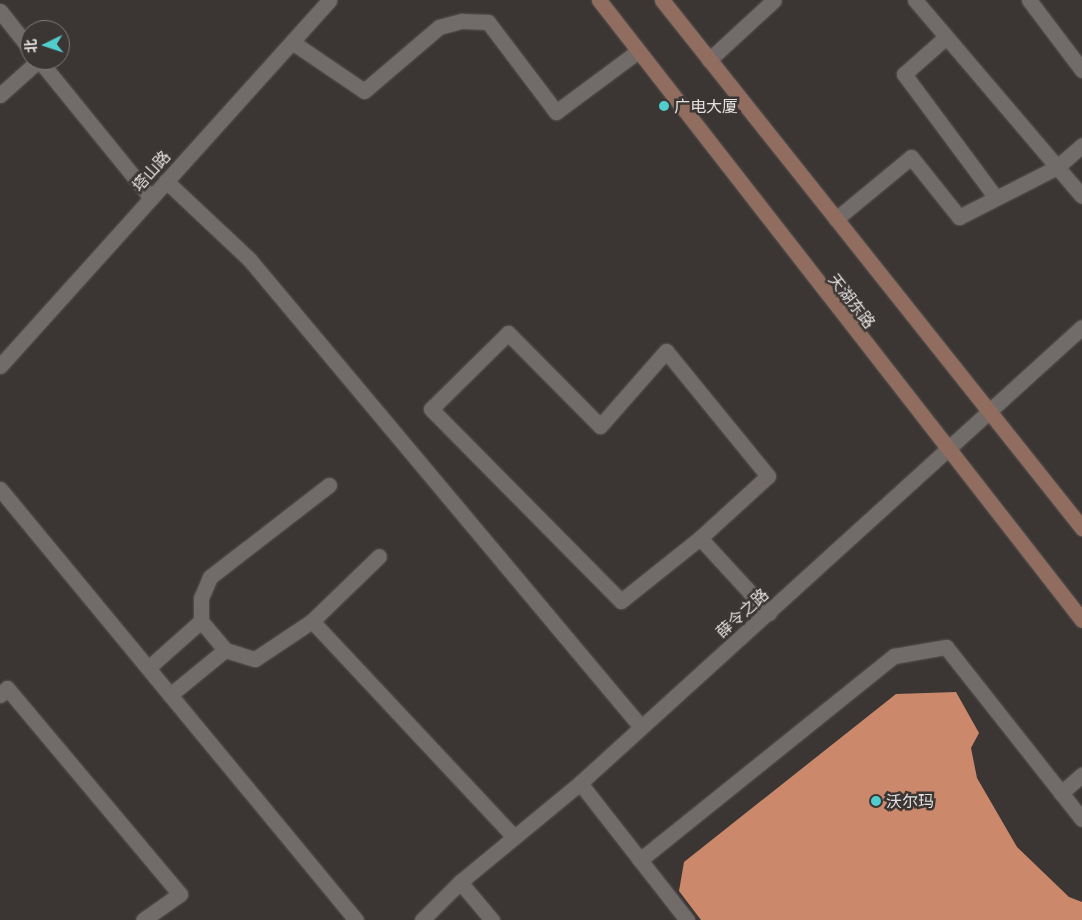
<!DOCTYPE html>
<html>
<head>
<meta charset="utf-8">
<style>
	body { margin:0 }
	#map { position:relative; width:1082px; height:920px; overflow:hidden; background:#3b3634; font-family:"PT Sans","Noto Sans SC",sans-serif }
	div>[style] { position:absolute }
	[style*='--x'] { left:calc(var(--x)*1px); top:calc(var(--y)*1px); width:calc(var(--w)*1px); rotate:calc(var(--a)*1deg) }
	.building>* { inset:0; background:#cb886a }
	.roads { filter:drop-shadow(0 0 1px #585453) drop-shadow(0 0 1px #585453) }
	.minor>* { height:15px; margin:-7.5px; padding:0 7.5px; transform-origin:7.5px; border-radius:7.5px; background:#716b69 }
	.tertiary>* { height:15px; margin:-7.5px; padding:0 7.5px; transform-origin:7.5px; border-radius:7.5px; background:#716b69 }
	.secondary>* { height:15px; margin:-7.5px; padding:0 7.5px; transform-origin:7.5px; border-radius:7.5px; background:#906d5e }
	.dots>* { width:14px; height:14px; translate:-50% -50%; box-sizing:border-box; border:2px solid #3b3634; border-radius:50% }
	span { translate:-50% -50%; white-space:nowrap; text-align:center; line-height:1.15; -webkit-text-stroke:5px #3b3634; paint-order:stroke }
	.poi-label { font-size:16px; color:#e4e0df }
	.left { translate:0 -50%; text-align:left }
	.street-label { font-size:16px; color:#e4e0df }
	.north { position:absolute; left:20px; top:20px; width:50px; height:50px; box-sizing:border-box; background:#3b3634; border:1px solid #7f7a78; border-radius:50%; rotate:266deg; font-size:14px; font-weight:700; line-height:20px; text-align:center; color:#e4e0df }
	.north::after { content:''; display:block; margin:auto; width:18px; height:22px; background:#52cdcd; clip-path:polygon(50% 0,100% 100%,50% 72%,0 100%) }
</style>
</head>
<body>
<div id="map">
	<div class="building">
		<i style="clip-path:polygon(956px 692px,979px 733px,971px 748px,977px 778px,1017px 847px,1069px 897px,1082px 902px,1082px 920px,701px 920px,679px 891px,684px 862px,896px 694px)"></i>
	</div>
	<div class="roads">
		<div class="minor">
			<i style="--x:915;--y:0;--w:257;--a:49.6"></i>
			<i style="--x:1029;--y:0;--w:88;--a:52.9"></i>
			<i style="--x:0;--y:11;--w:48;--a:51.7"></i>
			<i style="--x:946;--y:37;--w:56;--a:138.6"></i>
			<i style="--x:904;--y:74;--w:154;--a:53.4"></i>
			<i style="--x:292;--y:42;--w:87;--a:34.2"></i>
			<i style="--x:364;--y:91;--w:99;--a:-40.5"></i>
			<i style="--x:439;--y:27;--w:24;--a:-15"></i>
			<i style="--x:462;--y:21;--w:26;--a:2"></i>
			<i style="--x:488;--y:22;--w:113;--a:52.9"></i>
			<i style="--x:556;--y:112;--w:102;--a:-36.6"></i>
			<i style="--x:709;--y:60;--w:88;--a:-42.7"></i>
			<i style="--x:0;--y:95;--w:52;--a:-41.9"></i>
			<i style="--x:39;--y:60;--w:178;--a:50.9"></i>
			<i style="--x:166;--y:181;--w:114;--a:43.2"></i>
			<i style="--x:249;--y:259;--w:610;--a:50.05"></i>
			<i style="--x:836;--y:219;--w:97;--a:-39.6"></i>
			<i style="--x:911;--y:157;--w:77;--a:51.3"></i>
			<i style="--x:959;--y:217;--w:110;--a:-27"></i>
			<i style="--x:1057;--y:167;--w:33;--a:-41"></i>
			<i style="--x:329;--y:485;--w:150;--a:142.3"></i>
			<i style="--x:210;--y:577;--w:23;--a:113"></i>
			<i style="--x:201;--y:598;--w:23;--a:90"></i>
			<i style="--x:201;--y:621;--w:38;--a:50"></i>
			<i style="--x:225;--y:650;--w:31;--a:17"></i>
			<i style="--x:255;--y:659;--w:69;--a:-33.7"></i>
			<i style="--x:312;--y:621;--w:296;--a:46.9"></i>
			<i style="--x:0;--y:489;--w:559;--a:50.44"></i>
			<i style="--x:700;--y:538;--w:92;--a:-42.4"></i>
			<i style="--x:768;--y:476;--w:161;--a:-129.2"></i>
			<i style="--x:666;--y:351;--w:100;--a:131.3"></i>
			<i style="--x:600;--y:426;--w:131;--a:-134.7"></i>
			<i style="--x:508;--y:333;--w:108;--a:135.4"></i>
			<i style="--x:431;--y:409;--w:270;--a:45.3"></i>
			<i style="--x:621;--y:601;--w:101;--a:-38.6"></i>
			<i style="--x:700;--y:538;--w:102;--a:47.4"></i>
			<i style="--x:312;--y:621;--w:93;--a:-44.1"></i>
			<i style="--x:148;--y:668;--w:71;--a:-41.6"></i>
			<i style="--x:0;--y:695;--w:10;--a:-45"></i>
			<i style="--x:7;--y:688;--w:269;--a:50"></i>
			<i style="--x:180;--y:894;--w:45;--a:144.9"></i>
			<i style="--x:170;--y:695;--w:71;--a:-39.3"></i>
			<i style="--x:580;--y:783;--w:174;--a:52"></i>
			<i style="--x:1061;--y:793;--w:28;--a:-41"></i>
			<i style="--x:640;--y:860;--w:326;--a:-38.8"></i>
			<i style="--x:894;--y:656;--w:53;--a:-9.8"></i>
			<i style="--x:946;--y:647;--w:219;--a:51.7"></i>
			<i style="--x:460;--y:882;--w:50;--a:49.9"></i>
		</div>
		<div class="tertiary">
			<i style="--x:0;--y:366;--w:492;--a:-48"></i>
			<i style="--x:422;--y:920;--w:54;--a:-45"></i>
			<i style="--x:460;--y:882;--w:156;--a:-39.5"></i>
			<i style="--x:580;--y:783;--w:678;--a:-42.25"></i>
		</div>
		<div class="secondary">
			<i style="--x:599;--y:0;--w:786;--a:52.08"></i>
			<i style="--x:662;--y:0;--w:675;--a:51.5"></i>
		</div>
	</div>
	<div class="dots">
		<i style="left:664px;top:106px;background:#52cdcd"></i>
		<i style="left:876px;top:801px;background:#52cdcd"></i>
	</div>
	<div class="poi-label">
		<span class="left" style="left:674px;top:106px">广电大厦</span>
		<span class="left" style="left:886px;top:801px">沃尔玛</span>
	</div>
	<div class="street-label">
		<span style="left:151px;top:171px;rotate:-48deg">塔山路</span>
		<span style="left:852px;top:301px;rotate:52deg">天湖东路</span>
		<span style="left:742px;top:613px;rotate:-42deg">薛令之路</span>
	</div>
	<div class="north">北</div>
</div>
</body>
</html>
